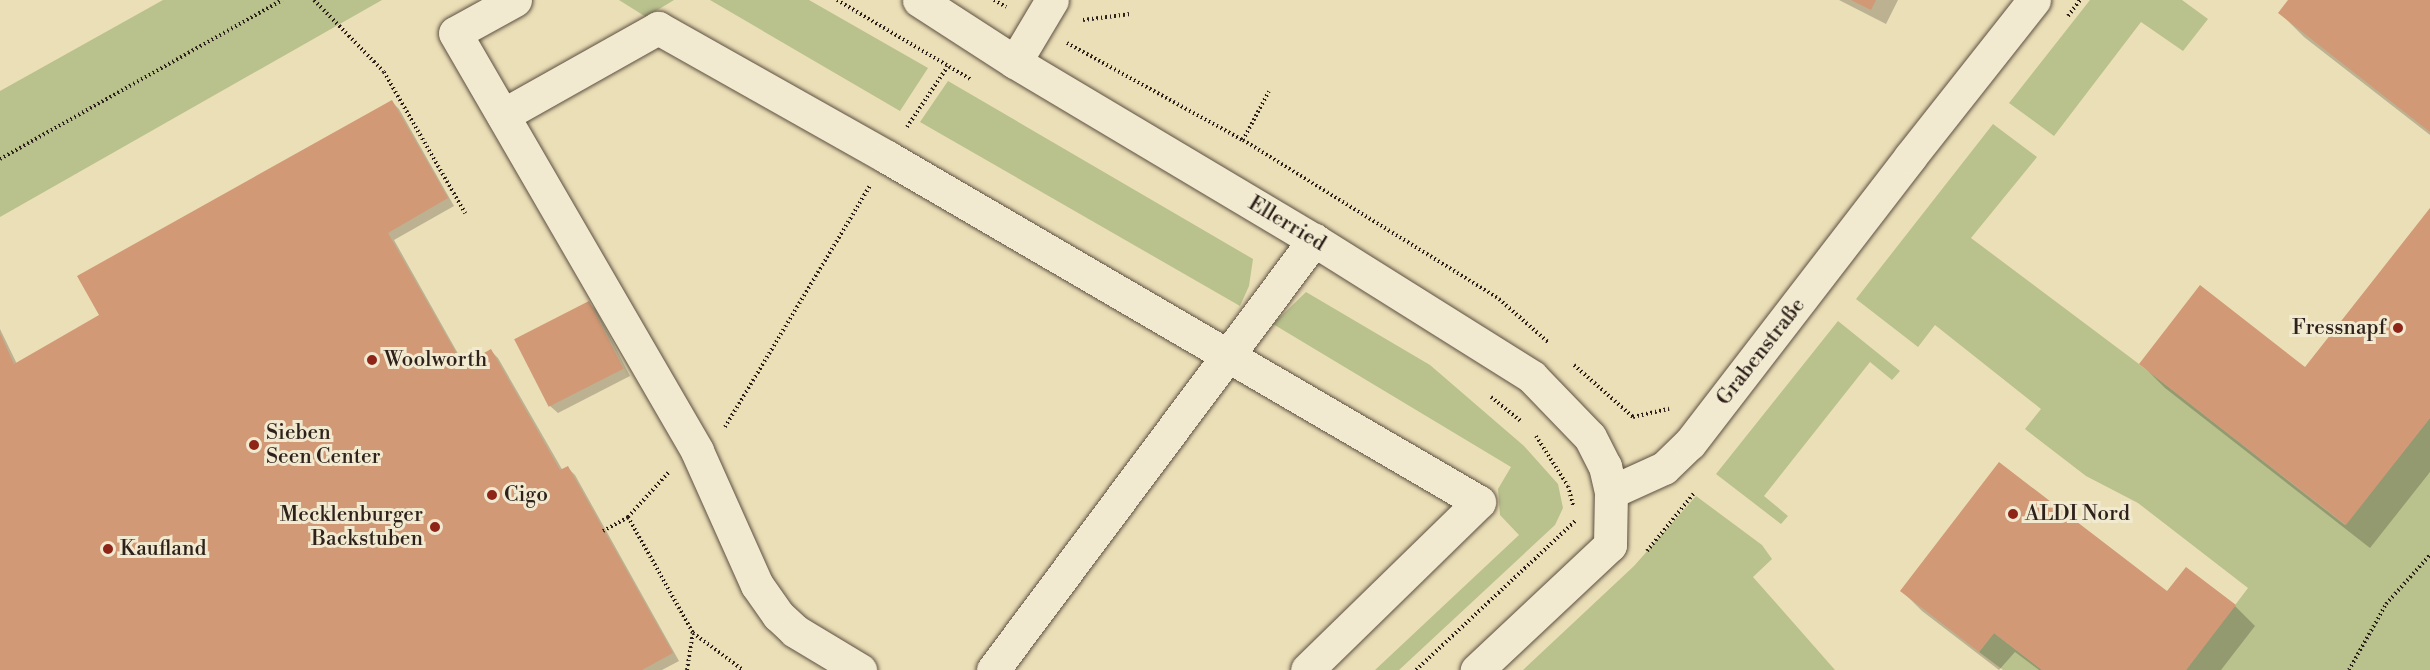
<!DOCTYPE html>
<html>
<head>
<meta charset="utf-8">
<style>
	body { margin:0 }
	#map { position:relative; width:2430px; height:670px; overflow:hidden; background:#ebdfb7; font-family:"Libre Bodoni",serif }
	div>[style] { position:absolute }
	.green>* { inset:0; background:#b9c18d }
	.shadow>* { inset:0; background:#0003 }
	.building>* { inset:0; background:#d19975; transform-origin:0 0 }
	.path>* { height:4px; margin-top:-2px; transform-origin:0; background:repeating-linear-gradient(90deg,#2e211b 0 1.5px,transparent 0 4.5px) }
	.roads { filter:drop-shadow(0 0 2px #5d5042) drop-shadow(0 0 2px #5d5042) }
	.minor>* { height:33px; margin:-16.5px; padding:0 16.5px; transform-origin:16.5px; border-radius:16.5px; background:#f2ead0 }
	.dots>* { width:16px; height:16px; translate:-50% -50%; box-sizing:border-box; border:3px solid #f2ead0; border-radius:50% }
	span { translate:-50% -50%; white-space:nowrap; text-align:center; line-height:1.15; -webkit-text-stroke:6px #f2ead0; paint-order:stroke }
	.street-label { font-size:21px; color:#2e211b }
	.poi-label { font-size:21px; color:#2e211b }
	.right { translate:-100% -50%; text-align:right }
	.left { translate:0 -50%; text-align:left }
</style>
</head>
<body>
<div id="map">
	<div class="green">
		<div style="clip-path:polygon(163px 0,382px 0,0 217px,0 91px)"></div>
		<div style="clip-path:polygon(619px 0,674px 0,646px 17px)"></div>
		<div style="clip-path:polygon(710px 0,809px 0,928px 68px,900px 111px)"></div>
		<div style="clip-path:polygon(2090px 0,2182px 0,2208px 19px,2183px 51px,2141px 22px,2054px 136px,2009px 103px)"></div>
		<div style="clip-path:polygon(948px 81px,1253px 259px,1249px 286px,1240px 306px,920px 122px)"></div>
		<div style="clip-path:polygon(1993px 124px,2037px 157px,1971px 238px,2139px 364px,2345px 525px,2430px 418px,2430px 670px,2186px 670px,2248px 588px,2138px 503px,2086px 476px,2025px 429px,2041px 409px,1935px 325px,1918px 347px,1856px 299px)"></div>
		<div style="clip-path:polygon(1306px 292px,1430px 365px,1524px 446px,1558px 484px,1563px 508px,1555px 525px,1399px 670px,1375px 670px,1519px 535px,1500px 515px,1498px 489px,1511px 467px,1273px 324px)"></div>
		<div style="clip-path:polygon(1838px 321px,1900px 371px,1892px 380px,1870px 362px,1764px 496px,1788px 516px,1781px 524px,1716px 474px)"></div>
		<div style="clip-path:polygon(1696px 496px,1762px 545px,1772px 559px,1753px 577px,1835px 670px,1523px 670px,1634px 566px)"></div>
		<div style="clip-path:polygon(1994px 633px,2042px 670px,2003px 670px,1979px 652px)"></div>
	</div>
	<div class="shadow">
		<div style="clip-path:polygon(1839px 0,1898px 0,1886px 24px)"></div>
		<div style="clip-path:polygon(2290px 0,2430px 0,2430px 135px,2304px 37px,2280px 13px)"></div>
		<div style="clip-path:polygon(392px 102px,399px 109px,454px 206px,394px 240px,465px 366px,491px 351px,498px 358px,563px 471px,568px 468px,575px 475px,679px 661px,662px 670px,0 670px,0 329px,17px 364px,101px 316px)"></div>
		<div style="clip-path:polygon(2430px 210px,2430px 472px,2370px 548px,2165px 388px,2141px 364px,2305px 369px)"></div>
		<div style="clip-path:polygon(589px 303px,596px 310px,630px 376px,558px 413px,550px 406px)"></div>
		<div style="clip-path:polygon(1902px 591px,2235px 606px,2255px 626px,2221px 670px,2039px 670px,2015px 652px,1999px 670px,1922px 611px)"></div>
	</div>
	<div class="building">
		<div style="clip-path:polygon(1851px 0,1876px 0,1871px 10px)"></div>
		<div style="clip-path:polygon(2288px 0,2430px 0,2430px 132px,2278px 13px)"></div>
		<div style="clip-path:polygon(392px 100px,448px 198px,388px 233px,463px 365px,491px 349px,560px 470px,568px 466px,673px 653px,642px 670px,0 670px,0 333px,14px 364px,99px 315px,77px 276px)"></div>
		<div style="clip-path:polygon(2430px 208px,2430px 418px,2346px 525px,2139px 364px,2200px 285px,2305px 367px)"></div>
		<div style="left:589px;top:301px;width:76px;height:84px;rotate:63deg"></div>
		<div style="clip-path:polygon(1999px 462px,2167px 591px,2186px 567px,2236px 605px,2186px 670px,2042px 670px,1994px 633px,1979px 652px,1900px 591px)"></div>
	</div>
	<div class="path">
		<div style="left:314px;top:0;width:100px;rotate:45.8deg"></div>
		<div style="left:384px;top:72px;width:163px;rotate:60.1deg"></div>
		<div style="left:837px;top:0;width:155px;rotate:30.7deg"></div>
		<div style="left:994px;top:0;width:14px;rotate:30deg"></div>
		<div style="left:2068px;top:16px;width:20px;rotate:-53deg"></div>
		<div style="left:1083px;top:20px;width:48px;rotate:-7.1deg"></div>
		<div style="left:1067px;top:43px;width:201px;rotate:28.9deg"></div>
		<div style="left:1243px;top:140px;width:301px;rotate:31.8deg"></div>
		<div style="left:1499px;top:299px;width:67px;rotate:41.3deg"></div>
		<div style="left:907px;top:127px;width:73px;rotate:-56.1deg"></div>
		<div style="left:1243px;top:140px;width:55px;rotate:-62deg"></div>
		<div style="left:0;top:159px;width:324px;rotate:-29.4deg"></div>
		<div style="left:1574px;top:365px;width:79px;rotate:41.4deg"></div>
		<div style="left:1633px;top:417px;width:37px;rotate:-13deg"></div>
		<div style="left:1491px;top:397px;width:40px;rotate:39deg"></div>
		<div style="left:725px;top:427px;width:281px;rotate:-59deg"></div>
		<div style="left:1536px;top:436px;width:59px;rotate:57.4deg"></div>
		<div style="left:1568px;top:486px;width:20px;rotate:75deg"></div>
		<div style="left:628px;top:517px;width:61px;rotate:-47.7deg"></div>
		<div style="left:603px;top:531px;width:29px;rotate:-29deg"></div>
		<div style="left:628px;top:517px;width:133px;rotate:60.7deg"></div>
		<div style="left:693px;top:633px;width:62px;rotate:36.5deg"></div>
		<div style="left:1647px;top:551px;width:76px;rotate:-50.9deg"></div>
		<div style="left:687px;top:670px;width:37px;rotate:-81deg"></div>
		<div style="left:1416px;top:670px;width:218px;rotate:-43.1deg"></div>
		<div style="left:2349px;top:670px;width:76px;rotate:-60.7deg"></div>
		<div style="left:2386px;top:604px;width:66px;rotate:-48.1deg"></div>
	</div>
	<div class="roads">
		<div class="minor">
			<div style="left:515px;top:0;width:68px;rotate:151.2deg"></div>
			<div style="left:455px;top:33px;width:483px;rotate:59.9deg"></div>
			<div style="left:697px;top:451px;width:147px;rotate:65.9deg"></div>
			<div style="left:757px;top:585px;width:37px;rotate:55deg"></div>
			<div style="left:778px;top:615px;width:23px;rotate:43deg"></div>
			<div style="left:795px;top:631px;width:76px;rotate:31deg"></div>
			<div style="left:919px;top:0;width:114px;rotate:32.9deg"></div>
			<div style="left:1015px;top:62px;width:348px;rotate:30.8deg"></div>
			<div style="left:1314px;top:240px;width:257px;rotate:32.1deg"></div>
			<div style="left:1532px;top:377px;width:83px;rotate:46deg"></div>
			<div style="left:1590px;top:437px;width:33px;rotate:63deg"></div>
			<div style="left:1605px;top:466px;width:27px;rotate:77deg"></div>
			<div style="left:1611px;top:492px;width:53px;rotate:91.1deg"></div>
			<div style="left:1610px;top:545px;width:183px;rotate:136.8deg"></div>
			<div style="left:1015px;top:62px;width:72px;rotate:-59.2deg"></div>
			<div style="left:503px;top:115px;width:178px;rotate:-29.3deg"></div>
			<div style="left:658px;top:28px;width:263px;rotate:29.4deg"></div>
			<div style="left:887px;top:157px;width:685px;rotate:30.23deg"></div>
			<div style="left:1479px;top:502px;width:240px;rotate:135.7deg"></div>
			<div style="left:1611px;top:492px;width:58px;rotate:-24.4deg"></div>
			<div style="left:1664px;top:468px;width:36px;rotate:-44deg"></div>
			<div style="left:1690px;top:443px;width:361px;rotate:-52.4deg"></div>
			<div style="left:1910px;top:157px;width:200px;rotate:-51.7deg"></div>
			<div style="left:993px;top:670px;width:537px;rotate:-53.26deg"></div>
		</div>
	</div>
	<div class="dots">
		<div style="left:2398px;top:328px;background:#8f2418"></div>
		<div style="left:372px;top:360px;background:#8f2418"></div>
		<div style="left:254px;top:445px;background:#8f2418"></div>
		<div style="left:492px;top:495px;background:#8f2418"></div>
		<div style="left:2013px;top:514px;background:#8f2418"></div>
		<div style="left:435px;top:527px;background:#8f2418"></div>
		<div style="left:108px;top:549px;background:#8f2418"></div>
	</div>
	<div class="street-label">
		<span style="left:1287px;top:224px;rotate:31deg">Ellerried</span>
		<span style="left:1761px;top:352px;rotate:-52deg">Grabenstraße</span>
	</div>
	<div class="poi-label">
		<span class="right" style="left:2386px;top:328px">Fressnapf</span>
		<span class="left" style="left:384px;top:360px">Woolworth</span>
		<span class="left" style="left:266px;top:445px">Sieben<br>Seen Center</span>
		<span class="left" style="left:504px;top:495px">Cigo</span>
		<span class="left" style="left:2025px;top:514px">ALDI Nord</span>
		<span class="right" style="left:423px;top:527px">Mecklenburger<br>Backstuben</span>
		<span class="left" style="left:120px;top:549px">Kaufland</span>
	</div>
</div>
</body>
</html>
